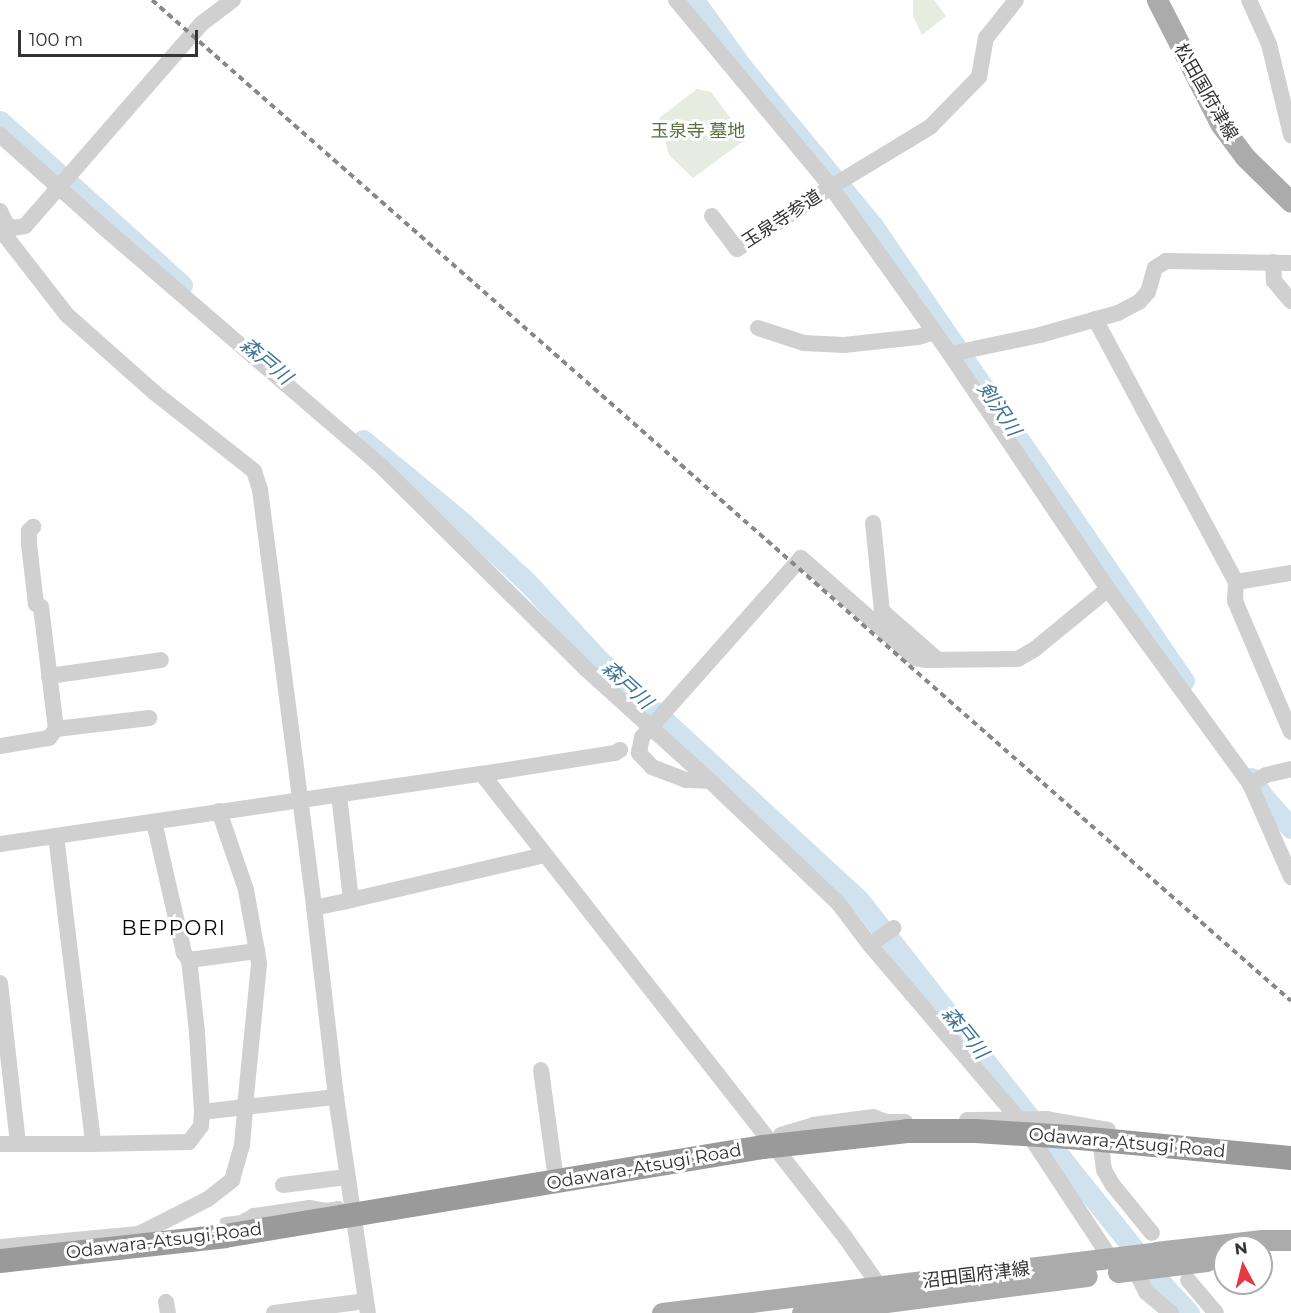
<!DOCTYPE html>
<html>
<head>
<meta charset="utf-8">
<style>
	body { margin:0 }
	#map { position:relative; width:1291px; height:1313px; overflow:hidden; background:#fff; font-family:Montserrat,"Noto Sans JP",sans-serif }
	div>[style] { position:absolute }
	.green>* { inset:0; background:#e6ecdf }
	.river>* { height:21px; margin:-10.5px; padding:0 10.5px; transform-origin:10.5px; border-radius:10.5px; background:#cfe2ee }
	.minor>* { height:16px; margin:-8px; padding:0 8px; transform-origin:8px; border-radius:8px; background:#d0d0d0 }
	.major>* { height:21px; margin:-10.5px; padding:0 10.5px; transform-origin:10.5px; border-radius:10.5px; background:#ababab }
	.highway>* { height:24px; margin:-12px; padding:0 12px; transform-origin:12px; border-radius:12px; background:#9a9a9a }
	.rail>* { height:4px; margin-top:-2px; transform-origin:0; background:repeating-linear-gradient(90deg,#888 0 6px,transparent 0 10.5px) }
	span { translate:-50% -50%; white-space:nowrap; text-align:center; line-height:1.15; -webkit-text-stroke:6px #fff; paint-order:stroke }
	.street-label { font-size:18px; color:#333 }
	.park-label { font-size:18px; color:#56703f }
	.water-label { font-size:20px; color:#3f7597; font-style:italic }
	.neighbourhood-label { font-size:20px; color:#000; letter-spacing:1.5px }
	.north { position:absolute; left:1213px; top:1235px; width:60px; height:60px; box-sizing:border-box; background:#fff; border:2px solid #adadad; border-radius:50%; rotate:353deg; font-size:16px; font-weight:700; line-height:24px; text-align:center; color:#333 }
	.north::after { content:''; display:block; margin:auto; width:21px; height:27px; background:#e63946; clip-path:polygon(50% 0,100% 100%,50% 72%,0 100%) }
	.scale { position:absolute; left:18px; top:30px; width:180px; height:27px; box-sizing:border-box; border:3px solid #333; border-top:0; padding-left:8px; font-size:18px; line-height:21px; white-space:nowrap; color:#333; -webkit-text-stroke:4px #fff; paint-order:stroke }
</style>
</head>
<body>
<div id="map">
	<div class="green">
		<div style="clip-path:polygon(913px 0,934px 0,946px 16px,922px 35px,913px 16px)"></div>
		<div style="clip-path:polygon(697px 89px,711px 92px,746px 139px,693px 178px,669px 155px,659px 118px)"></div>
	</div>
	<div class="river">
		<div style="left:694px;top:0;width:82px;rotate:54.4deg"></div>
		<div style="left:742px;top:67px;width:206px;rotate:50.5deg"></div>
		<div style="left:873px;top:226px;width:551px;rotate:55.65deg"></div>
		<div style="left:0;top:121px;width:245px;rotate:42deg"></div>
		<div style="left:363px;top:440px;width:129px;rotate:39.6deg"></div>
		<div style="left:462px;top:522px;width:88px;rotate:42.7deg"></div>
		<div style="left:527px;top:582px;width:108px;rotate:47.3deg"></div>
		<div style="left:600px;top:661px;width:352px;rotate:42.7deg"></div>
		<div style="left:859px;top:900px;width:348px;rotate:51.9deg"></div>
		<div style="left:1074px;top:1174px;width:141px;rotate:51.3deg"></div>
		<div style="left:1162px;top:1284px;width:40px;rotate:47deg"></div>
		<div style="left:1251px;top:778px;width:20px;rotate:57deg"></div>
		<div style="left:1262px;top:795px;width:44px;rotate:48.7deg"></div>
	</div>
	<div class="minor">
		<div style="left:676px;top:0;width:243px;rotate:50.3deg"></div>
		<div style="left:831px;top:187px;width:205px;rotate:54.5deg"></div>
		<div style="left:950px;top:354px;width:283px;rotate:56.1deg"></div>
		<div style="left:1108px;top:589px;width:241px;rotate:53.9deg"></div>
		<div style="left:1250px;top:784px;width:102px;rotate:66.2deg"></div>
		<div style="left:1249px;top:0;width:48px;rotate:65.6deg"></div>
		<div style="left:1269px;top:44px;width:94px;rotate:76.4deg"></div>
		<div style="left:0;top:135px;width:137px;rotate:41.7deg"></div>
		<div style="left:102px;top:226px;width:365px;rotate:40.7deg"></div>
		<div style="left:379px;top:464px;width:290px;rotate:44.7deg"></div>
		<div style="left:585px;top:668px;width:169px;rotate:42.1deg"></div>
		<div style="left:0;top:211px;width:14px;rotate:65deg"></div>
		<div style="left:6px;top:224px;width:8px;rotate:30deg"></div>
		<div style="left:13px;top:228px;width:12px;rotate:-9deg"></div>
		<div style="left:25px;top:226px;width:268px;rotate:-48.9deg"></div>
		<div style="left:201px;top:24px;width:40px;rotate:-37deg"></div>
		<div style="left:712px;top:216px;width:41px;rotate:52.9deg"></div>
		<div style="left:737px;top:249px;width:113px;rotate:-33.4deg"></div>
		<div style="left:831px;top:187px;width:116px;rotate:-31.2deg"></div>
		<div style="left:930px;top:127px;width:70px;rotate:-45.6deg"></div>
		<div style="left:979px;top:77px;width:40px;rotate:-80deg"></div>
		<div style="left:986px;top:38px;width:48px;rotate:-51.7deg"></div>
		<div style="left:0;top:229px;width:109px;rotate:52.1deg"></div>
		<div style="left:67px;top:315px;width:118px;rotate:41.6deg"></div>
		<div style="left:155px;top:393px;width:126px;rotate:38.2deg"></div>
		<div style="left:254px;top:471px;width:20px;rotate:72deg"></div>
		<div style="left:260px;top:490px;width:421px;rotate:82.6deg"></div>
		<div style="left:1273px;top:262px;width:19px;rotate:87deg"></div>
		<div style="left:1274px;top:281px;width:26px;rotate:50deg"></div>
		<div style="left:1095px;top:319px;width:298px;rotate:61.8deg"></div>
		<div style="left:1236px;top:582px;width:19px;rotate:93deg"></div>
		<div style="left:1235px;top:601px;width:142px;rotate:66.9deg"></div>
		<div style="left:758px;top:328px;width:48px;rotate:18.1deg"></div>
		<div style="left:804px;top:343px;width:40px;rotate:2.9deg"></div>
		<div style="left:844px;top:345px;width:74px;rotate:-6.2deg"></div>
		<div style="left:918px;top:337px;width:17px;rotate:-17deg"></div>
		<div style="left:950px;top:354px;width:92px;rotate:-11.9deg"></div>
		<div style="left:1040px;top:335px;width:81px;rotate:-15.8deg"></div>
		<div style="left:1118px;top:313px;width:24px;rotate:-28deg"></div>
		<div style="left:1139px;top:302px;width:13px;rotate:-48deg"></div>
		<div style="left:1148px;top:292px;width:25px;rotate:-74deg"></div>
		<div style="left:1155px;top:268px;width:13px;rotate:-32deg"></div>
		<div style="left:1166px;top:261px;width:125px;rotate:0.9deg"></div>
		<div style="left:873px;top:523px;width:88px;rotate:84.2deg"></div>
		<div style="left:882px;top:611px;width:74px;rotate:41.2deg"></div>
		<div style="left:1236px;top:582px;width:56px;rotate:-9.3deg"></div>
		<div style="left:1108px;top:589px;width:94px;rotate:140.6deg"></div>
		<div style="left:1035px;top:649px;width:20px;rotate:150deg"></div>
		<div style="left:1018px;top:659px;width:93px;rotate:179.4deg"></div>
		<div style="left:925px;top:660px;width:10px;rotate:-169deg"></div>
		<div style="left:915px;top:658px;width:152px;rotate:-138.7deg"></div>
		<div style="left:801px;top:558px;width:239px;rotate:131.6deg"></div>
		<div style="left:642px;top:737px;width:16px;rotate:101deg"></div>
		<div style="left:639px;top:753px;width:19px;rotate:47deg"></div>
		<div style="left:652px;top:767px;width:36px;rotate:21deg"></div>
		<div style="left:686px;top:780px;width:24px;rotate:2deg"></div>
		<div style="left:710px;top:781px;width:178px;rotate:43.6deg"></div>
		<div style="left:839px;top:904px;width:51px;rotate:52.9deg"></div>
		<div style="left:870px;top:945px;width:228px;rotate:49.5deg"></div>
		<div style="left:1018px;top:1118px;width:169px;rotate:56.6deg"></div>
		<div style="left:49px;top:676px;width:113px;rotate:-8.1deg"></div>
		<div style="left:56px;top:729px;width:94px;rotate:-6.7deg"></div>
		<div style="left:0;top:746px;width:50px;rotate:-9.3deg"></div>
		<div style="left:49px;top:738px;width:11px;rotate:-52deg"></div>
		<div style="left:56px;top:729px;width:123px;rotate:-97deg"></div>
		<div style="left:41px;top:607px;width:6px;rotate:-149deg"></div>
		<div style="left:36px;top:604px;width:60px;rotate:-96.7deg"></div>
		<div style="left:29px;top:544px;width:13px;rotate:-90deg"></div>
		<div style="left:29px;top:531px;width:6px;rotate:-45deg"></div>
		<div style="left:482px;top:774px;width:588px;rotate:51.9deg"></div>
		<div style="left:845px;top:1237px;width:61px;rotate:55deg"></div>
		<div style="left:1250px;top:784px;width:18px;rotate:-29deg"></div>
		<div style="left:1266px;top:775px;width:26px;rotate:-13deg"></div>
		<div style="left:219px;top:811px;width:83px;rotate:71.1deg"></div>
		<div style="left:246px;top:890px;width:62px;rotate:79.8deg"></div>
		<div style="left:56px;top:836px;width:310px;rotate:83.1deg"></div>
		<div style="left:93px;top:1144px;width:96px;rotate:-1.2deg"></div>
		<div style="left:189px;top:1142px;width:20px;rotate:-53deg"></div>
		<div style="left:201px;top:1126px;width:14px;rotate:-86deg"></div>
		<div style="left:202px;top:1112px;width:80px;rotate:-93.6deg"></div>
		<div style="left:197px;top:1032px;width:72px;rotate:-96.3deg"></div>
		<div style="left:189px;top:960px;width:9px;rotate:-126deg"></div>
		<div style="left:184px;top:953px;width:134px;rotate:-102.9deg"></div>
		<div style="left:0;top:844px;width:487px;rotate:-8.3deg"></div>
		<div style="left:482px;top:774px;width:135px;rotate:-9deg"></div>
		<div style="left:615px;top:753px;width:6px;rotate:-31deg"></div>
		<div style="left:351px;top:900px;width:199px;rotate:-13.1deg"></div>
		<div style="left:870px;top:945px;width:29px;rotate:-36deg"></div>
		<div style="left:189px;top:960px;width:69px;rotate:-7.5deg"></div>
		<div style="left:257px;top:951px;width:13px;rotate:81deg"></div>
		<div style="left:259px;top:964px;width:144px;rotate:95.6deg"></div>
		<div style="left:245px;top:1107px;width:92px;rotate:-6.3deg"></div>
		<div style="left:336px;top:1097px;width:190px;rotate:-96.6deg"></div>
		<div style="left:314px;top:908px;width:38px;rotate:-12deg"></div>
		<div style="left:351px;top:900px;width:106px;rotate:-96.5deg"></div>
		<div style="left:0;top:983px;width:161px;rotate:83.6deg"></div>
		<div style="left:541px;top:1070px;width:103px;rotate:82.2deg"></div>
		<div style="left:336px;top:1097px;width:218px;rotate:81.6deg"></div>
		<div style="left:967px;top:1120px;width:80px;rotate:-0.7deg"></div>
		<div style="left:1047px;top:1119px;width:62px;rotate:10.2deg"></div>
		<div style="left:1099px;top:1130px;width:40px;rotate:82.9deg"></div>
		<div style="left:1104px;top:1170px;width:16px;rotate:60deg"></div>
		<div style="left:1112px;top:1184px;width:63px;rotate:50.8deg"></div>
		<div style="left:781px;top:1135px;width:34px;rotate:-17deg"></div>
		<div style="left:813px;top:1125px;width:61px;rotate:-7.6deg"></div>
		<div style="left:873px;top:1117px;width:14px;rotate:21deg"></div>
		<div style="left:886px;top:1122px;width:19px"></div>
		<div style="left:0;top:1144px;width:93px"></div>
		<div style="left:283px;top:1185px;width:64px;rotate:-7.2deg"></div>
		<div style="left:226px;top:1225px;width:16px;rotate:-7deg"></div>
		<div style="left:242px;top:1223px;width:14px;rotate:-30deg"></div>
		<div style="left:254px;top:1216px;width:56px;rotate:-8.3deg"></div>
		<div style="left:309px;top:1208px;width:18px;rotate:9deg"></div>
		<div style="left:327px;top:1211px;width:11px;rotate:-10deg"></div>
		<div style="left:139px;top:1234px;width:77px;rotate:-26.9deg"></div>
		<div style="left:208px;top:1199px;width:31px;rotate:-38deg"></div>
		<div style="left:232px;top:1180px;width:36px;rotate:-74deg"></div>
		<div style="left:242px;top:1145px;width:38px;rotate:-85deg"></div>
		<div style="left:245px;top:1107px;width:43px;rotate:173.4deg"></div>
		<div style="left:0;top:1247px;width:150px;rotate:-5.4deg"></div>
		<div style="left:1135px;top:1270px;width:25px;rotate:63deg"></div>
		<div style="left:1146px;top:1292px;width:33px;rotate:40deg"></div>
		<div style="left:1188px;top:1280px;width:43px;rotate:49.7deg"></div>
		<div style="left:166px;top:1302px;width:11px;rotate:80deg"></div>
		<div style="left:274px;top:1313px;width:93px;rotate:-7.4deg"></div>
	</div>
	<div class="major">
		<div style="left:1157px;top:0;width:140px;rotate:62.9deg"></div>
		<div style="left:1221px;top:125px;width:40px;rotate:53deg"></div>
		<div style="left:1245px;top:157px;width:64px;rotate:44.4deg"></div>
		<div style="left:1118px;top:1272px;width:89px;rotate:-7.1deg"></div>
		<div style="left:662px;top:1313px;width:498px;rotate:-7deg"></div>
		<div style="left:1156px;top:1252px;width:107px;rotate:-6.5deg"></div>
		<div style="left:1262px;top:1240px;width:29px"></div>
		<div style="left:802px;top:1313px;width:287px;rotate:-7.4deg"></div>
	</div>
	<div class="highway">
		<div style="left:0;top:1261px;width:226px;rotate:-6.3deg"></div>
		<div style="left:225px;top:1236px;width:545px;rotate:-9.39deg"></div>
		<div style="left:763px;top:1147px;width:145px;rotate:-6.3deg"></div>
		<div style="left:907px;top:1131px;width:69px"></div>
		<div style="left:976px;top:1131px;width:93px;rotate:3.7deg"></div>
		<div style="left:1069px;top:1137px;width:223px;rotate:5.4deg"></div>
	</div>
	<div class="rail">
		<div style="left:152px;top:0;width:1516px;rotate:41.31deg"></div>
	</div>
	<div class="street-label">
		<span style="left:1206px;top:92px;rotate:60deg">松田国府津線</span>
		<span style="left:782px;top:219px;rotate:-33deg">玉泉寺参道</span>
		<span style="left:1127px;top:1143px;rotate:5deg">Odawara-Atsugi Road</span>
		<span style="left:644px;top:1167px;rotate:-10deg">Odawara-Atsugi Road</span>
		<span style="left:164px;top:1241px;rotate:-7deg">Odawara-Atsugi Road</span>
		<span style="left:976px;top:1275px;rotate:-7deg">沼田国府津線</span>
	</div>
	<div class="park-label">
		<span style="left:698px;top:131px">玉泉寺 墓地</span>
	</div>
	<div class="water-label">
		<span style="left:266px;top:361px;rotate:40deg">森戸川</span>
		<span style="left:999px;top:409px;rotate:56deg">剣沢川</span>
		<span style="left:627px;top:685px;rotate:43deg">森戸川</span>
		<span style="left:965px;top:1033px;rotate:51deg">森戸川</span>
	</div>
	<div class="neighbourhood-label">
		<span style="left:174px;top:928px">BEPPORI</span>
	</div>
	<div class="north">N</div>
	<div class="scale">100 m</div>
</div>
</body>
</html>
